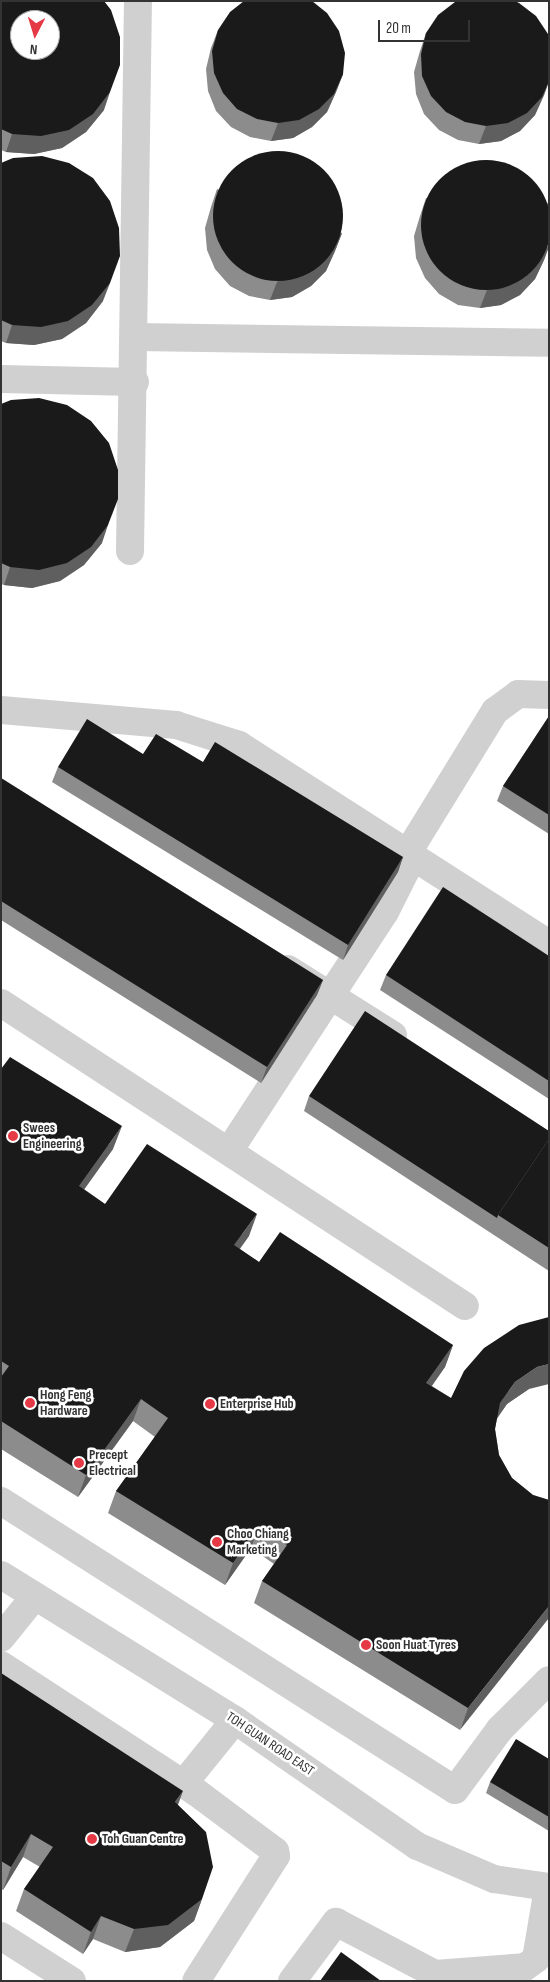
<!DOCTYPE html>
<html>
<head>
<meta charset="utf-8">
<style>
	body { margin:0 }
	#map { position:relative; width:550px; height:1982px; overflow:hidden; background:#fff; font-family:"Sofia Sans Condensed",sans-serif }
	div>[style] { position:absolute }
	.minor>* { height:28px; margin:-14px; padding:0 14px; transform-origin:14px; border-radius:14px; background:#d0d0d0 }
	.wall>* { inset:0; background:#8c8c8c }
	.shaded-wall>* { inset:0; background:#5f5f5f }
	.building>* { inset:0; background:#1a1a1a }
	.round { border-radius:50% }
	.dots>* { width:14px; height:14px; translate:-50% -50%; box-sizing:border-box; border:2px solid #fff; border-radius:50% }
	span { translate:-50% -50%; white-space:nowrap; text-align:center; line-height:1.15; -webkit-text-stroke:5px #fff; paint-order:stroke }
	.poi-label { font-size:14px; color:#333; font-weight:700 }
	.left { translate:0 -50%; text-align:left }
	.street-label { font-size:14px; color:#333 }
	.frame { position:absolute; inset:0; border:2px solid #333; pointer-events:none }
	.north { position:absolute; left:10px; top:10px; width:50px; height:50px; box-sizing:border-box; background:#fff; border:1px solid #adadad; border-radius:50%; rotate:185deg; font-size:14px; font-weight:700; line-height:20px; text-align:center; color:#333 }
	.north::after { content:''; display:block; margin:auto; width:18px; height:22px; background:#e63946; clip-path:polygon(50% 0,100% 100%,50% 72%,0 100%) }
	.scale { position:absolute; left:378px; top:20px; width:92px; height:22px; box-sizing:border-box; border:2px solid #333; border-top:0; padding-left:6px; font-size:15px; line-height:18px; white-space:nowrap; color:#333; -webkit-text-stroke:4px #fff; paint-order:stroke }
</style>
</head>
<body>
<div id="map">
	<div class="minor">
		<div style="left:135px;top:337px;width:414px;rotate:0.8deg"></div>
		<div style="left:1px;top:379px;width:134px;rotate:1.3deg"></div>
		<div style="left:130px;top:551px;width:550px;rotate:-89.17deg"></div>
		<div style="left:1px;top:710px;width:176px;rotate:4.9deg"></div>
		<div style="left:176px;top:725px;width:66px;rotate:17.6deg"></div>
		<div style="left:239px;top:745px;width:368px;rotate:32.7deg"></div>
		<div style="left:288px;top:969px;width:124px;rotate:32.2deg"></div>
		<div style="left:1px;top:1003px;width:554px;rotate:33.15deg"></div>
		<div style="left:229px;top:1151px;width:285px;rotate:-56.9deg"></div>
		<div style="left:385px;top:912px;width:47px;rotate:-63.4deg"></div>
		<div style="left:406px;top:870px;width:16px;rotate:-86deg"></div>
		<div style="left:407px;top:854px;width:168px;rotate:-58.4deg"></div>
		<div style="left:495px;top:711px;width:29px;rotate:-36deg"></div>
		<div style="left:518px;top:694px;width:31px;rotate:2deg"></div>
		<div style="left:1px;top:1501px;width:538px;rotate:32.48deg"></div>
		<div style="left:455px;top:1790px;width:76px;rotate:-53.6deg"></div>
		<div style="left:500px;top:1729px;width:69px;rotate:-45deg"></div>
		<div style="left:1px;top:1575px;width:275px;rotate:31.8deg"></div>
		<div style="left:235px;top:1720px;width:221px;rotate:34.7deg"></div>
		<div style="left:417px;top:1846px;width:84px;rotate:23.2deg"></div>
		<div style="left:494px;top:1879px;width:56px;rotate:8.3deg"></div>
		<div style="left:1px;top:1638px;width:54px;rotate:-51deg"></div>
		<div style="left:1px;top:1665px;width:233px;rotate:33.1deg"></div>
		<div style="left:196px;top:1792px;width:99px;rotate:36.8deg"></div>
		<div style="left:275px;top:1851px;width:5px;rotate:79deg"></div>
		<div style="left:276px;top:1856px;width:148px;rotate:122.6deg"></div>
		<div style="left:184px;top:1783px;width:81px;rotate:-51deg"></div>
		<div style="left:1px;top:1936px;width:84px;rotate:32.4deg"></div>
		<div style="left:292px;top:1981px;width:74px;rotate:-53.3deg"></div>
		<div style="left:336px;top:1922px;width:112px;rotate:27.7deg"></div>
		<div style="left:435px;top:1974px;width:90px;rotate:-4.4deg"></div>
		<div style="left:525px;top:1967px;width:14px;rotate:-36deg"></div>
		<div style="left:536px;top:1959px;width:72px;rotate:-80.4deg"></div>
	</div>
	<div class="wall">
		<div style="clip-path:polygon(1px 1px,104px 110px,86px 132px,62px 148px,34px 154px,6px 152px,1px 150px)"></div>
		<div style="clip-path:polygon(218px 30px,343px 74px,336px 92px,327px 112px,312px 127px,293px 138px,271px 141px,250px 137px,231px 127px,216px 111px,208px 91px,206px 69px,211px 48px)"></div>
		<div style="clip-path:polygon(426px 33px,549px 39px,549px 82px,544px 95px,535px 115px,520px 131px,501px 141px,479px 144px,458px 140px,439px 130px,424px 114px,416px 94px,414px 72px,420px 51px)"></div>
		<div style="clip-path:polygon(1px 163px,103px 301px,86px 323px,62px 339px,34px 345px,6px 343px,1px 341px)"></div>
		<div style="clip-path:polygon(217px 189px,342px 233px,335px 251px,326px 271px,311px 286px,292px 297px,270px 300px,249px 296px,230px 286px,215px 269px,207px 250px,205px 228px,211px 207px)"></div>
		<div style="clip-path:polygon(426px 198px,549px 203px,549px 247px,544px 260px,535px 279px,520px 295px,501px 305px,480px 308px,458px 305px,439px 294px,425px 278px,416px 258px,414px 236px,420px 216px)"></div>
		<div style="clip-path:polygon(1px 404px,102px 543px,84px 565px,60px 581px,32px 588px,4px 585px,1px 584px)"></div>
		<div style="clip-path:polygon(549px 716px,549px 834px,497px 801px,503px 786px)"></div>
		<div style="clip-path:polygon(143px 754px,203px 762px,403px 857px,398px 872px,343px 960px,52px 782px,58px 767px)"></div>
		<div style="clip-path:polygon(1px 778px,323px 980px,317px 995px,261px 1083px,1px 920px)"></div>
		<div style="clip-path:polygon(549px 956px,549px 1099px,380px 990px,386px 975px)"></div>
		<div style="clip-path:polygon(1px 1069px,113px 1149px,84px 1189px,105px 1204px,249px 1236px,240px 1249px,259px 1262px,453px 1345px,445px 1367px,432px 1386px,451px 1398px,529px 1389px,507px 1404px,497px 1418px,495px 1429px,499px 1455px,512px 1478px,533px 1495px,549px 1500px,460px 1730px,254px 1603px,262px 1581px,274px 1564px,251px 1548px,225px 1585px,108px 1513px,116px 1491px,155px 1437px,133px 1421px,78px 1497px,1px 1449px)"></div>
		<div style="clip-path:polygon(309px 1096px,549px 1131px,549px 1271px,304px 1111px)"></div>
		<div style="clip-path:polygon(1px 1673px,178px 1805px,202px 1899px,194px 1921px,160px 1947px,125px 1952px,93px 1939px,83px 1954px,16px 1911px,24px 1889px,40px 1867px,23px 1857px,3px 1890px,1px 1889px)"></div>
		<div style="clip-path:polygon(549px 1759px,549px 1831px,486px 1793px,490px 1782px)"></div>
	</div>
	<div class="shaded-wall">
		<div style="clip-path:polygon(343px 74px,336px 92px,327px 112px,312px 127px,293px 138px,271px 141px,278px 123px)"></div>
		<div style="clip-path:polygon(549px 81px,544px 95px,535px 115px,520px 131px,501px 141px,479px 144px,486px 126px)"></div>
		<div style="clip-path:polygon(110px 92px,104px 110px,86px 132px,62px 148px,34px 154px,6px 152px,12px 134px)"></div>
		<div style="clip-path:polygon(342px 233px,335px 251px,326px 271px,311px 286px,292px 297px,270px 300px,277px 282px)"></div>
		<div style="clip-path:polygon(549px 246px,544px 260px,535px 279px,520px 295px,501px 305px,480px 308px,487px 290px)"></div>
		<div style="clip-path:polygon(110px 283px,103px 301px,86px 323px,62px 339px,34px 345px,6px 343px,12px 325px)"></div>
		<div style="clip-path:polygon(108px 525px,102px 543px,84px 565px,60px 581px,32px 588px,4px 585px,10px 567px)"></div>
		<div style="clip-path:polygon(403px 857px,398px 872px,343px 960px,348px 945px)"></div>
		<div style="clip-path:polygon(323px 980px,317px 995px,261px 1083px,267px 1067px)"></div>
		<div style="clip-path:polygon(122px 1126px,113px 1149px,71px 1208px,79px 1186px)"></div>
		<div style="clip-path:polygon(257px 1214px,249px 1236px,226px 1267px,234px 1245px)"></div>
		<div style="clip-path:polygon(453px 1345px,445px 1367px,418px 1405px,426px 1383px)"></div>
		<div style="clip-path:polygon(549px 1364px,549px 1384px,529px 1389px,507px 1404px,492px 1426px,500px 1403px,515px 1382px,537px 1367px)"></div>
		<div style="clip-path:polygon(141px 1399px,133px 1421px,78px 1497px,86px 1475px)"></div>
		<div style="clip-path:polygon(259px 1526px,251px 1548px,225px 1585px,233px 1563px)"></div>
		<div style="clip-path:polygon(549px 1606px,549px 1618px,460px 1730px,468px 1708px)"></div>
		<div style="clip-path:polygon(183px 1791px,175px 1813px,175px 1802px)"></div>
		<div style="clip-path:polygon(31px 1834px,23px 1857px,3px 1890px,11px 1867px)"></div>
		<div style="clip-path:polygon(202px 1899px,194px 1921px,160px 1947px,125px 1952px,134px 1929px)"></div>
		<div style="clip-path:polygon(101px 1916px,93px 1939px,83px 1954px,91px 1932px)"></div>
	</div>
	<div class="building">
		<div style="clip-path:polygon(evenodd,1px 1px,104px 1px,111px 10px,120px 37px,120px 65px,110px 92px,93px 114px,69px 130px,41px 136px,12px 134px,1px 129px,1px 1px,20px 20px,50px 20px,50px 50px,20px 50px,20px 20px)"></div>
		<div style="clip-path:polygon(244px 1px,312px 1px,327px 13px,339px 31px,345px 53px,343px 74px,334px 94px,319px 109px,299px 120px,278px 123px,257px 119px,237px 109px,223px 93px,214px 73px,212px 51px,218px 30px,230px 12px)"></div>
		<div style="clip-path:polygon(458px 1px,515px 1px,519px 3px,536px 16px,548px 34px,549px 39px,549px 81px,542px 97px,527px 113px,508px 123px,486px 126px,465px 122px,446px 112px,431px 96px,422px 76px,421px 54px,426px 33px,438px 15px,455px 2px)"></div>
		<div class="round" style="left:213px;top:151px;width:130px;height:130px"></div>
		<div style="clip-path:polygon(42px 156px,69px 163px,93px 178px,110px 201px,119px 228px,120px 256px,110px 283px,92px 305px,68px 321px,41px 327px,12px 325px,1px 320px,1px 163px,13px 158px)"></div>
		<div class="round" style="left:421px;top:160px;width:130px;height:130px"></div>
		<div style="clip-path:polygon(39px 398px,67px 405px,91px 421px,109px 443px,118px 470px,118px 499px,108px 525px,91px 547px,67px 563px,39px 570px,10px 567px,1px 563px,1px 404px,11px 400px)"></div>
		<div style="clip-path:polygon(549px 716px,549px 815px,503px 786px)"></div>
		<div style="clip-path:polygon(87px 719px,143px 754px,156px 734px,203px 762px,215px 742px,403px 857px,348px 945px,58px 767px)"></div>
		<div style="clip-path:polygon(1px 778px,323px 980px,267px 1067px,1px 901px)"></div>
		<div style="clip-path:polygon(443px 887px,549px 956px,549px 1081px,386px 975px)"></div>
		<div style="clip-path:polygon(365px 1011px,549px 1131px,549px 1139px,498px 1215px,497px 1218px,309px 1096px)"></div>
		<div style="clip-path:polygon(10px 1057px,122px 1126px,79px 1186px,105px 1204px,147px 1144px,257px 1214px,234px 1245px,259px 1262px,280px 1232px,453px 1345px,426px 1383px,451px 1398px,464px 1371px,484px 1348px,519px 1325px,549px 1317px,549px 1364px,537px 1367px,515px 1382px,500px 1403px,495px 1429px,499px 1455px,512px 1478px,533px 1495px,549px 1500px,549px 1606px,468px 1708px,262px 1581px,287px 1545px,259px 1526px,233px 1563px,116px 1491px,168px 1418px,141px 1399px,86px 1475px,1px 1421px,1px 1377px,9px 1366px,1px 1361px,1px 1069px)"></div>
		<div style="clip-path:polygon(549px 1139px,549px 1248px,498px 1215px)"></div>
		<div style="clip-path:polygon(1px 1673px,183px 1791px,175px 1802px,206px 1832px,213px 1867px,202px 1899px,168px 1925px,134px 1929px,101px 1916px,91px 1932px,24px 1889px,53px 1847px,31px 1834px,11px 1867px,1px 1861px)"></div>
		<div style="clip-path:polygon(516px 1739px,549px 1759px,549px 1817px,490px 1782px)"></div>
		<div style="clip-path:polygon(341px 1952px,381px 1981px,320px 1981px)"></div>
	</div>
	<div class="dots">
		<div style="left:13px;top:1136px;background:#e63946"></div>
		<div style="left:30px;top:1403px;background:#e63946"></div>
		<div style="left:210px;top:1404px;background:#e63946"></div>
		<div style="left:79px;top:1463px;background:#e63946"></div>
		<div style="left:217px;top:1542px;background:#e63946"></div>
		<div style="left:366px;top:1645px;background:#e63946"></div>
		<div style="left:92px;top:1839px;background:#e63946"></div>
	</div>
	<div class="poi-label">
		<span class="left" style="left:23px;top:1136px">Swees<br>Engineering</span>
		<span class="left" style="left:40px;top:1403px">Hong Feng<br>Hardware</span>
		<span class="left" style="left:220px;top:1404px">Enterprise Hub</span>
		<span class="left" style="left:89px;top:1463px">Precept<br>Electrical</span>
		<span class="left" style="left:227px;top:1542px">Choo Chiang<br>Marketing</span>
		<span class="left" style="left:376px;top:1645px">Soon Huat Tyres</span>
		<span class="left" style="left:102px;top:1839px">Toh Guan Centre</span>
	</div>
	<div class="street-label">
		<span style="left:270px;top:1744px;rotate:34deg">TOH GUAN ROAD EAST</span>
	</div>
	<div class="frame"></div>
	<div class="north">N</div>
	<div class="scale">20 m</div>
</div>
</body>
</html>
